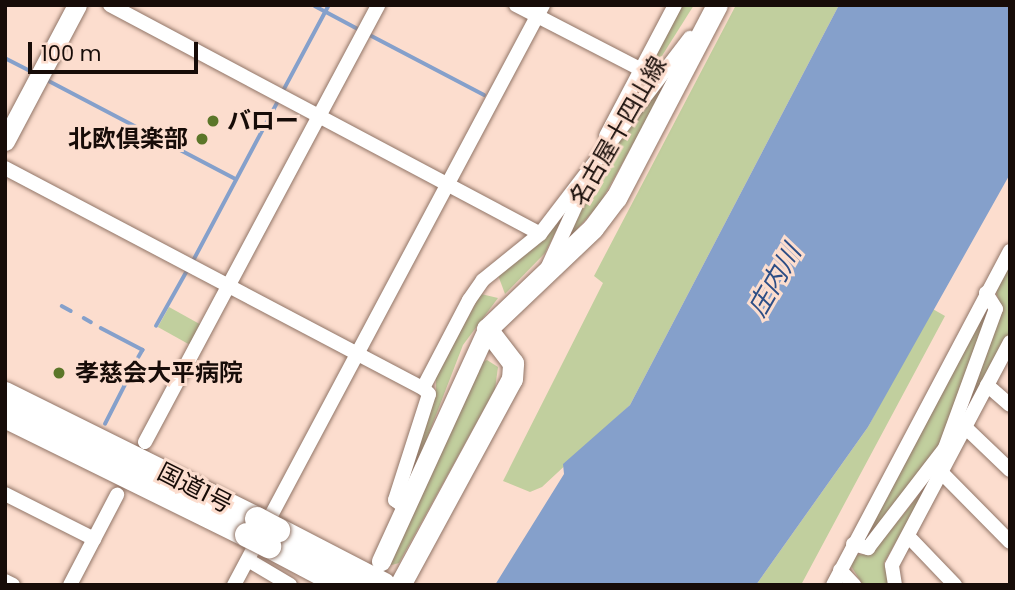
<!DOCTYPE html>
<html>
<head>
<meta charset="utf-8">
<style>
	body { margin:0 }
	#map { position:relative; width:1015px; height:590px; overflow:hidden; background:#fcddce; font-family:Poppins,"Noto Sans JP",sans-serif }
	div>[style] { position:absolute }
	.green>* { inset:0; background:#c1cf9e; transform-origin:0 0 }
	.water>* { inset:0; background:#85a0cb }
	.stream>* { height:3.5px; margin:-1.75px; padding:0 1.75px; transform-origin:1.75px; border-radius:1.75px; background:#85a0cb }
	.roads { filter:drop-shadow(0 0 2px #917567) drop-shadow(0 0 2px #917567) }
	.street>* { height:14px; margin:-7px; padding:0 7px; transform-origin:7px; border-radius:7px; background:#fff }
	.secondary>* { height:19px; margin:-9.5px; padding:0 9.5px; transform-origin:9.5px; border-radius:9.5px; background:#fff }
	.primary>* { height:21px; margin:-10.5px; padding:0 10.5px; transform-origin:10.5px; border-radius:10.5px; background:#fff }
	.highway>* { height:24px; margin:-12px; padding:0 12px; transform-origin:12px; border-radius:12px; background:#fff }
	.bridges { filter:drop-shadow(0 0 2px #917567) drop-shadow(0 0 2px #917567) }
	.highway-bridge>* { height:24px; margin:-12px; padding:0 12px; transform-origin:12px; border-radius:12px; background:#fff }
	.dots>* { width:19px; height:19px; translate:-50% -50%; box-sizing:border-box; border:4px solid #fcddce; border-radius:50% }
	span { translate:-50% -50%; white-space:nowrap; text-align:center; line-height:1.15; -webkit-text-stroke:6px #fcddce; paint-order:stroke }
	.poi-label { font-size:24px; color:#170c08; font-weight:700 }
	.left { translate:0 -50%; text-align:left }
	.right { translate:-100% -50%; text-align:right }
	.street-label { font-size:24px; color:#170c08 }
	.water-label { font-size:26px; color:#2c4d85; font-style:italic }
	.frame { position:absolute; inset:0; border:7px solid #170c08; pointer-events:none }
	.scale { position:absolute; left:28px; top:42px; width:170px; height:32px; box-sizing:border-box; border:4px solid #170c08; border-top:0; padding-left:9px; font-size:21px; line-height:24px; white-space:nowrap; color:#170c08; -webkit-text-stroke:5px #fcddce; paint-order:stroke }
</style>
</head>
<body>
<div id="map">
	<div class="green">
		<div style="clip-path:polygon(677px 5px,694px 5px,626px 113px)"></div>
		<div style="clip-path:polygon(736px 5px,839px 5px,630px 405px,542px 487px,530px 492px,503px 481px,603px 283px,594px 276px)"></div>
		<div style="clip-path:polygon(682px 57px,599px 205px,552px 256px,592px 172px)"></div>
		<div style="clip-path:polygon(563px 217px,545px 253px,505px 294px,498px 275px)"></div>
		<div style="clip-path:polygon(1010px 260px,1010px 331px,955px 433px,1001px 310px,995px 287px)"></div>
		<div style="clip-path:polygon(481px 294px,498px 298px,463px 345px,407px 490px,412px 457px,436px 394px,436px 374px)"></div>
		<div style="left:169px;top:307px;width:39px;height:23px;rotate:29deg"></div>
		<div style="clip-path:polygon(931px 308px,945px 316px,801px 585px,756px 585px,868px 427px)"></div>
		<div style="clip-path:polygon(980px 311px,990px 316px,941px 448px,870px 538px,863px 534px)"></div>
		<div style="clip-path:polygon(487px 360px,498px 367px,495px 389px,399px 563px,388px 566px,477px 365px)"></div>
		<div style="clip-path:polygon(929px 483px,884px 563px,889px 583px,863px 585px,851px 566px,855px 555px,871px 554px)"></div>
	</div>
	<div class="water">
		<div style="clip-path:polygon(839px 5px,1010px 5px,1010px 174px,868px 427px,756px 585px,495px 585px,564px 474px,563px 464px,630px 405px)"></div>
	</div>
	<div class="stream">
		<div style="left:315px;top:6px;width:51px;rotate:28.1deg"></div>
		<div style="left:368px;top:34px;width:131px;rotate:27.7deg"></div>
		<div style="left:5px;top:58px;width:28px;rotate:27deg"></div>
		<div style="left:49px;top:81px;width:211px;rotate:27.7deg"></div>
		<div style="left:283px;top:91px;width:98px;rotate:-61.9deg"></div>
		<div style="left:193px;top:261px;width:183px;rotate:-62deg"></div>
		<div style="left:62px;top:306px;width:10px;rotate:29deg"></div>
		<div style="left:84px;top:318px;width:8px;rotate:30deg"></div>
		<div style="left:156px;top:326px;width:65px;rotate:-60.7deg"></div>
		<div style="left:101px;top:328px;width:47px;rotate:27.6deg"></div>
		<div style="left:143px;top:350px;width:8px;rotate:120deg"></div>
		<div style="left:105px;top:424px;width:64px;rotate:-63deg"></div>
	</div>
	<div class="roads">
		<div class="street">
			<div style="left:110px;top:5px;width:487px;rotate:28deg"></div>
			<div style="left:516px;top:5px;width:142px;rotate:27.3deg"></div>
			<div style="left:606px;top:136px;width:148px;rotate:-62.2deg"></div>
			<div style="left:5px;top:168px;width:472px;rotate:27.8deg"></div>
			<div style="left:545px;top:273px;width:99px;rotate:-65.5deg"></div>
			<div style="left:987px;top:385px;width:30px;rotate:41deg"></div>
			<div style="left:965px;top:427px;width:62px;rotate:43.7deg"></div>
			<div style="left:145px;top:442px;width:495px;rotate:-61.9deg"></div>
			<div style="left:941px;top:472px;width:98px;rotate:45.4deg"></div>
			<div style="left:5px;top:494px;width:100px;rotate:26.8deg"></div>
			<div style="left:407px;top:509px;width:15px;rotate:-143deg"></div>
			<div style="left:395px;top:500px;width:111px;rotate:-72.2deg"></div>
			<div style="left:429px;top:394px;width:8px;rotate:-135deg"></div>
			<div style="left:423px;top:388px;width:99px;rotate:-62.4deg"></div>
			<div style="left:469px;top:300px;width:24px;rotate:-55deg"></div>
			<div style="left:483px;top:280px;width:73px;rotate:-38.9deg"></div>
			<div style="left:540px;top:234px;width:247px;rotate:-52.6deg"></div>
			<div style="left:908px;top:536px;width:68px;rotate:46.2deg"></div>
			<div style="left:853px;top:544px;width:16px;rotate:15deg"></div>
			<div style="left:868px;top:548px;width:126px;rotate:-52.4deg"></div>
			<div style="left:945px;top:448px;width:148px;rotate:-69.9deg"></div>
			<div style="left:996px;top:309px;width:19px;rotate:-122deg"></div>
			<div style="left:248px;top:560px;width:49px;rotate:30.8deg"></div>
			<div style="left:840px;top:570px;width:21px;rotate:47deg"></div>
			<div style="left:5px;top:581px;width:9px;rotate:27deg"></div>
			<div style="left:70px;top:585px;width:102px;rotate:-62.4deg"></div>
			<div style="left:234px;top:585px;width:657px;rotate:-61.95deg"></div>
			<div style="left:833px;top:585px;width:378px;rotate:-62.1deg"></div>
			<div style="left:895px;top:585px;width:20px;rotate:-99deg"></div>
			<div style="left:892px;top:565px;width:252px;rotate:-62.1deg"></div>
		</div>
		<div class="secondary">
			<div style="left:5px;top:141px;width:154px;rotate:-62.1deg"></div>
			<div style="left:381px;top:561px;width:255px;rotate:-65.4deg"></div>
		</div>
		<div class="primary">
			<div style="left:400px;top:585px;width:234px;rotate:-61.5deg"></div>
			<div style="left:512px;top:379px;width:16px;rotate:-86deg"></div>
			<div style="left:513px;top:363px;width:43px;rotate:-127.4deg"></div>
			<div style="left:487px;top:329px;width:146px;rotate:-43.6deg"></div>
			<div style="left:593px;top:228px;width:38px;rotate:-53deg"></div>
			<div style="left:616px;top:198px;width:218px;rotate:-62.4deg"></div>
		</div>
		<div class="highway">
			<div style="left:5px;top:394px;width:281px;rotate:26.4deg"></div>
			<div style="left:5px;top:416px;width:270px;rotate:26.2deg"></div>
			<div style="left:278px;top:530px;width:119px;rotate:27.4deg"></div>
			<div style="left:269px;top:546px;width:84px;rotate:27.8deg"></div>
		</div>
	</div>
	<div class="bridges">
		<div class="highway-bridge">
			<div style="left:257px;top:519px;width:24px;rotate:28deg"></div>
			<div style="left:247px;top:535px;width:25px;rotate:27deg"></div>
		</div>
	</div>
	<div class="dots">
		<div style="left:213px;top:121px;background:#5b7629"></div>
		<div style="left:202px;top:139px;background:#5b7629"></div>
		<div style="left:59px;top:373px;background:#5b7629"></div>
	</div>
	<div class="poi-label">
		<span class="left" style="left:227px;top:121px">バロー</span>
		<span class="right" style="left:188px;top:139px">北欧倶楽部</span>
		<span class="left" style="left:75px;top:373px">孝慈会大平病院</span>
	</div>
	<div class="street-label">
		<span style="left:618px;top:131px;rotate:-60deg">名古屋十四山線</span>
		<span style="left:195px;top:488px;rotate:27deg">国道1号</span>
	</div>
	<div class="water-label">
		<span style="left:775px;top:281px;rotate:-60deg">庄内川</span>
	</div>
	<div class="frame"></div>
	<div class="scale">100 m</div>
</div>
</body>
</html>
